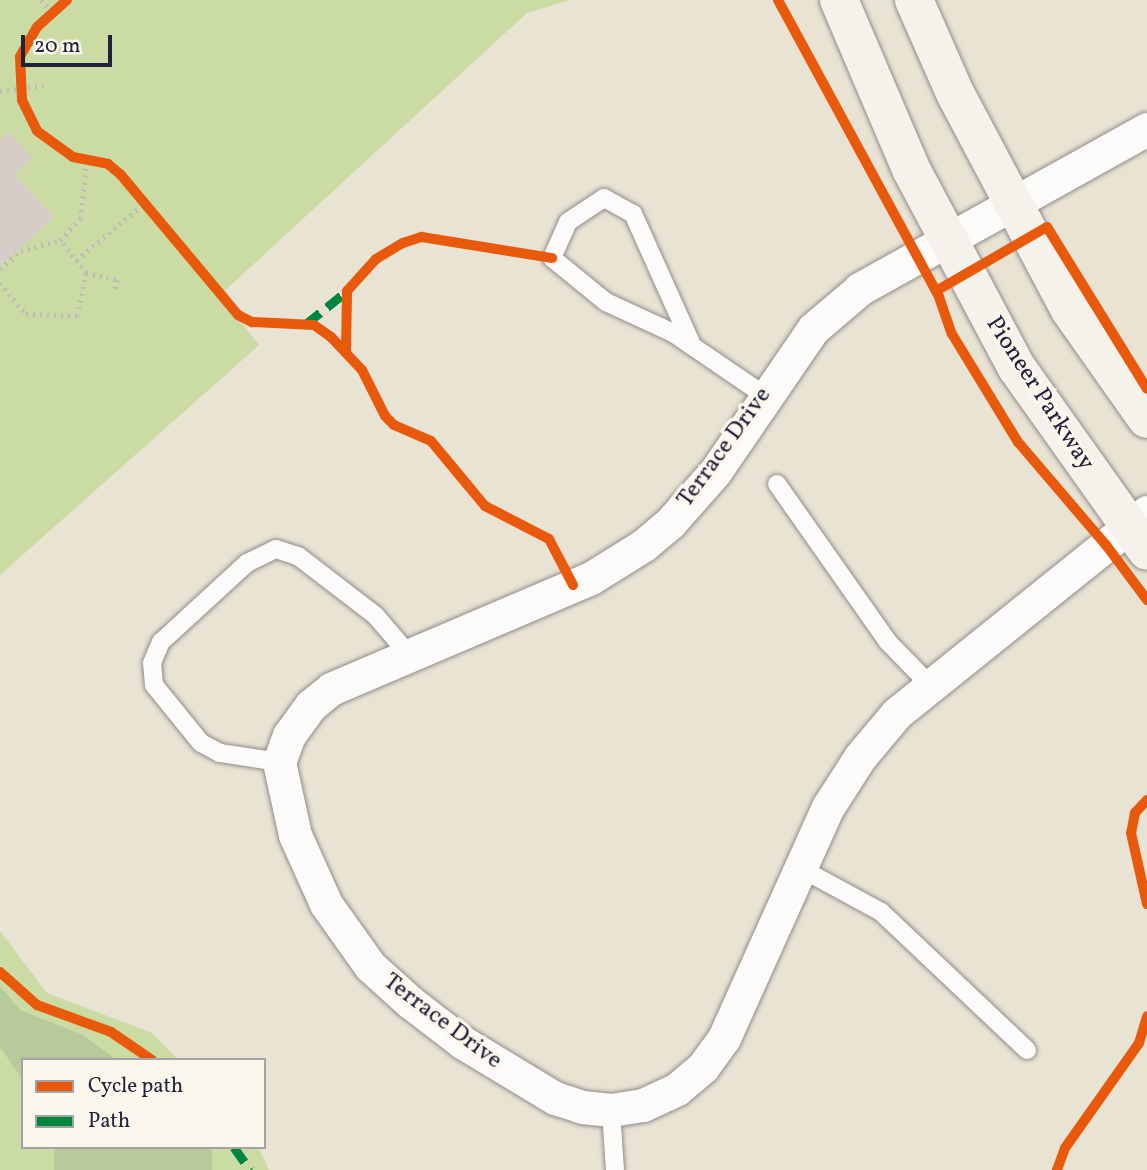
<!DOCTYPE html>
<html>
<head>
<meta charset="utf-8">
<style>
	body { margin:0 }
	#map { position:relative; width:1147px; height:1170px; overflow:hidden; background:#e9e3d4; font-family:Vollkorn,serif }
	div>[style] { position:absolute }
	.green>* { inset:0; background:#cadba4 }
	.forest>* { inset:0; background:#b6ca9b; transform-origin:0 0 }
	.building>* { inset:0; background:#d8ccc9 }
	.path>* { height:4.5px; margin-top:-2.25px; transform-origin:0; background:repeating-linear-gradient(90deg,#bdbcbb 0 2px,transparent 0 7px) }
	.roads { filter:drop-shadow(0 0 2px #8f8d89) drop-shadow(0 0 2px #8f8d89) }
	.lane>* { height:18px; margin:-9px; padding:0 9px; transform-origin:9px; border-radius:9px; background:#fcfbf9 }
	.street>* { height:33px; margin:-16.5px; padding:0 16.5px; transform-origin:16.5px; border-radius:16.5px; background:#fcfbf9 }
	.secondary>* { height:38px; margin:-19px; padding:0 19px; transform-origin:19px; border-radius:19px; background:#f5f1eb }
	.quiet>* { height:9px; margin-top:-4.5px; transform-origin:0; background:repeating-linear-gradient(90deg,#00873e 0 18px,transparent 0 27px) }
	.cycleway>* { height:10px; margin:-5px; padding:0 5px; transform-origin:5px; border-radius:5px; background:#e8590c }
	span { translate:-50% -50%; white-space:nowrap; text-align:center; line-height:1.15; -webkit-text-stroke:7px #fbf7ec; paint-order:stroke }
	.street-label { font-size:24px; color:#22223b }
	.legend { position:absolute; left:21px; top:1058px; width:245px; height:91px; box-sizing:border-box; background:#fbf7ec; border:2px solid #a4a2a5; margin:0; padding:9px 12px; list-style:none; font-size:21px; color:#22223b }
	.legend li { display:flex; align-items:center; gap:14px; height:35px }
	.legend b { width:35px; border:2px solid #a4a2a5 }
	.scale { position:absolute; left:21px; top:35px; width:91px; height:32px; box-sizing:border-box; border:4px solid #22223b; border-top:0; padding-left:9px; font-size:21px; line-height:24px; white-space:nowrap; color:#22223b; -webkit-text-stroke:5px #fbf7ec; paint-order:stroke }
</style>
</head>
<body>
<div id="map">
	<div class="green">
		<div style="clip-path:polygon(0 0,570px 0,527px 13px,220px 295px,259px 345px,0 575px)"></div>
		<div style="clip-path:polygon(0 931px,47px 993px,152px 1033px,178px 1060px,23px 1060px,23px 1147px,258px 1147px,269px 1170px,0 1170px)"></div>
	</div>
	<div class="forest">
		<div style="clip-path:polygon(0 986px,20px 1010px,83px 1035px,117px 1060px,23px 1060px,23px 1080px,0 1047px)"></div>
		<div style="left:54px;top:1147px;width:158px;height:25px"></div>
	</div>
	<div class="building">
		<div style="clip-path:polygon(9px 132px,32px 158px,14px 174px,54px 217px,0 266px,0 140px)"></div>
	</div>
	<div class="path">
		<div style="left:41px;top:0;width:18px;rotate:47deg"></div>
		<div style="left:0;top:91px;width:46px;rotate:-7.4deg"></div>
		<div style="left:76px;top:260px;width:88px;rotate:-39.5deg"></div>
		<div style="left:0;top:269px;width:28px;rotate:-41deg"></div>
		<div style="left:21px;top:251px;width:41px;rotate:-15.8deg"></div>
		<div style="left:60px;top:240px;width:29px;rotate:-46deg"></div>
		<div style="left:80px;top:219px;width:57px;rotate:-83deg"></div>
		<div style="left:86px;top:273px;width:33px;rotate:12deg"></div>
		<div style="left:118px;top:280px;width:9px;rotate:108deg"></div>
		<div style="left:0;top:283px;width:40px;rotate:50deg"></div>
		<div style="left:26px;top:314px;width:51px;rotate:2.2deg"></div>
		<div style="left:77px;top:316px;width:44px;rotate:-78.2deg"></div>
		<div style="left:86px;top:273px;width:42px;rotate:-128.2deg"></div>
	</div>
	<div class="roads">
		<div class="lane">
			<div style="left:692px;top:345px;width:144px;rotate:-114.2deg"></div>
			<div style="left:633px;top:214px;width:33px;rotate:-151deg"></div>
			<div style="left:604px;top:198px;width:43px;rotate:146.3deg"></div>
			<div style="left:568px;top:222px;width:39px;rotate:114deg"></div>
			<div style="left:552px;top:258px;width:70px;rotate:39.2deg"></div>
			<div style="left:606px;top:302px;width:74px;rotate:24.8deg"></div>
			<div style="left:673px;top:333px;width:110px;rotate:34.3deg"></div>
			<div style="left:777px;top:484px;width:193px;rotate:54.9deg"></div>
			<div style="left:888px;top:642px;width:59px;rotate:45.7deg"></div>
			<div style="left:279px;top:762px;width:60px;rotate:-171.3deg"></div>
			<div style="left:220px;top:753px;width:21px;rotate:-152deg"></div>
			<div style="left:201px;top:743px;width:75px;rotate:-129deg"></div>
			<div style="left:154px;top:685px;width:22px;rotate:-95deg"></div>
			<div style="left:152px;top:663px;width:23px;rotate:-67deg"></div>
			<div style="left:161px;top:642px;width:117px;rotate:-42.6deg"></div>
			<div style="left:247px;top:563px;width:32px;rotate:-26deg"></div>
			<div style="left:276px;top:549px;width:23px;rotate:18deg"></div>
			<div style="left:298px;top:556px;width:97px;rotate:37.5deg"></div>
			<div style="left:375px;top:615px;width:54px;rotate:49.5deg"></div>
			<div style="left:800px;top:868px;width:92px;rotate:28.5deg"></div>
			<div style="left:881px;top:912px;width:201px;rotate:43.4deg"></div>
			<div style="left:611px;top:1110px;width:60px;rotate:86.2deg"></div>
		</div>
		<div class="street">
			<div style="left:1147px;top:129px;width:329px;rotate:150.9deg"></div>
			<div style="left:860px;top:289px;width:62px;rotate:139.6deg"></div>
			<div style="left:813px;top:329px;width:173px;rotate:124.4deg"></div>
			<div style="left:715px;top:472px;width:68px;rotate:131.4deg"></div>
			<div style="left:670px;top:523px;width:34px;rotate:140deg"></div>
			<div style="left:644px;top:545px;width:62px;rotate:148.1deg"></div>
			<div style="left:591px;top:578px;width:283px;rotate:156.9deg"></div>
			<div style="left:331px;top:689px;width:26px;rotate:141deg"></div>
			<div style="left:311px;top:705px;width:37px;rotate:126deg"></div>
			<div style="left:289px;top:735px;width:29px;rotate:110deg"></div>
			<div style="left:279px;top:762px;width:75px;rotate:77.6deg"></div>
			<div style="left:295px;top:835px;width:76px;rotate:65.8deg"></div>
			<div style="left:326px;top:904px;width:76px;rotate:54.6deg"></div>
			<div style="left:370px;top:966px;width:54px;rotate:42deg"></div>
			<div style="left:410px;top:1002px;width:66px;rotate:37.6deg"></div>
			<div style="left:462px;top:1042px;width:109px;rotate:31.1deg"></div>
			<div style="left:555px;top:1098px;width:28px;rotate:18deg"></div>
			<div style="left:582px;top:1107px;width:29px;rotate:6deg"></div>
			<div style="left:611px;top:1110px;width:32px;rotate:-9deg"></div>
			<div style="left:643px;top:1105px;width:38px;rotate:-25deg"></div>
			<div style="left:677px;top:1089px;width:34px;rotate:-40deg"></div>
			<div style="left:703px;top:1067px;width:36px;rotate:-54deg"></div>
			<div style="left:724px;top:1038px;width:253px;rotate:-65.8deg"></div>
			<div style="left:828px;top:807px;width:59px;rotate:-57.4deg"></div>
			<div style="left:860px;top:757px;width:57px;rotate:-49.9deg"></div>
			<div style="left:897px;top:713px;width:321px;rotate:-38.8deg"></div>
		</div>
		<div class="secondary">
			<div style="left:839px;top:0;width:184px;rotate:66.9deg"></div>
			<div style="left:911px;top:169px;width:225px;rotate:62deg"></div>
			<div style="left:1017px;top:368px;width:224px;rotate:54.6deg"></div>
			<div style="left:914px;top:0;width:102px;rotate:66.2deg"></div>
			<div style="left:955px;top:93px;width:246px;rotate:62.1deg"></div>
			<div style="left:1070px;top:310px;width:133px;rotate:54.8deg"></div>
		</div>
	</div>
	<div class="quiet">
		<div style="left:306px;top:324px;width:53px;rotate:-38.8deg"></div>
		<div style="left:234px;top:1147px;width:28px;rotate:55deg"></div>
	</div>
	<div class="cycleway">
		<div style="left:67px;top:0;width:40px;rotate:138deg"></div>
		<div style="left:37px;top:27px;width:34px;rotate:120deg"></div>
		<div style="left:20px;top:57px;width:43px;rotate:87.3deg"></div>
		<div style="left:22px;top:100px;width:34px;rotate:64deg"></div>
		<div style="left:37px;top:131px;width:44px;rotate:35.8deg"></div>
		<div style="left:73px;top:157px;width:36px;rotate:11deg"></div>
		<div style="left:108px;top:164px;width:17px;rotate:40deg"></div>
		<div style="left:121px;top:175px;width:182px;rotate:50.1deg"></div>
		<div style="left:238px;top:315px;width:16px;rotate:27deg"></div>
		<div style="left:252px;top:322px;width:62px;rotate:2.8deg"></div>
		<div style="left:314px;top:325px;width:21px;rotate:35deg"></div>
		<div style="left:331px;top:337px;width:45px;rotate:46.8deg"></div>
		<div style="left:362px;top:370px;width:51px;rotate:63.4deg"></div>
		<div style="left:385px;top:416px;width:13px;rotate:45deg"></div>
		<div style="left:394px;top:425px;width:40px;rotate:23.4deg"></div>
		<div style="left:431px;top:441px;width:85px;rotate:50.3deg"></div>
		<div style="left:485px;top:506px;width:72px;rotate:27.3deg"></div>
		<div style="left:549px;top:539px;width:52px;rotate:62.4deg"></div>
		<div style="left:778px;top:0;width:338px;rotate:61.5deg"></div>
		<div style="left:939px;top:297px;width:39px;rotate:71deg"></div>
		<div style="left:952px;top:334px;width:127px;rotate:58.6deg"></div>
		<div style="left:1018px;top:442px;width:135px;rotate:49.5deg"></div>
		<div style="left:1106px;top:545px;width:69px;rotate:53.3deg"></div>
		<div style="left:936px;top:291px;width:128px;rotate:-30deg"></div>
		<div style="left:1047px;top:227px;width:190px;rotate:58.3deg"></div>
		<div style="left:346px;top:350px;width:59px;rotate:-89deg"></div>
		<div style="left:347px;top:291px;width:43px;rotate:-47.8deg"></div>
		<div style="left:376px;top:259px;width:31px;rotate:-31deg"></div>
		<div style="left:403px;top:243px;width:20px;rotate:-18deg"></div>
		<div style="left:422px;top:237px;width:132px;rotate:9.2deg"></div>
		<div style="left:1147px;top:800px;width:18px;rotate:133deg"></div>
		<div style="left:1135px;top:813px;width:20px;rotate:101deg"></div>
		<div style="left:1131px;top:833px;width:73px;rotate:77.3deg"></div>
		<div style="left:0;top:972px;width:50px;rotate:41.7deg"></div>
		<div style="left:37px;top:1005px;width:79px;rotate:20deg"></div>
		<div style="left:111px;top:1032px;width:50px;rotate:34.3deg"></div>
		<div style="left:1057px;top:1170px;width:23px;rotate:-70deg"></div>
		<div style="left:1065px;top:1148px;width:128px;rotate:-54.8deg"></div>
		<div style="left:1139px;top:1043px;width:28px;rotate:-73deg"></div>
	</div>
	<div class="street-label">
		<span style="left:1039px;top:394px;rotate:57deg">Pioneer Parkway</span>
		<span style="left:725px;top:448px;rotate:-54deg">Terrace Drive</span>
		<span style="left:442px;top:1022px;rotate:37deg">Terrace Drive</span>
	</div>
	<ul class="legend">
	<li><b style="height:9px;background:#e8590c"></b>Cycle path</li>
	<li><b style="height:9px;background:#00873e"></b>Path</li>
	</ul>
	<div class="scale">20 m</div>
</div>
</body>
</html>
